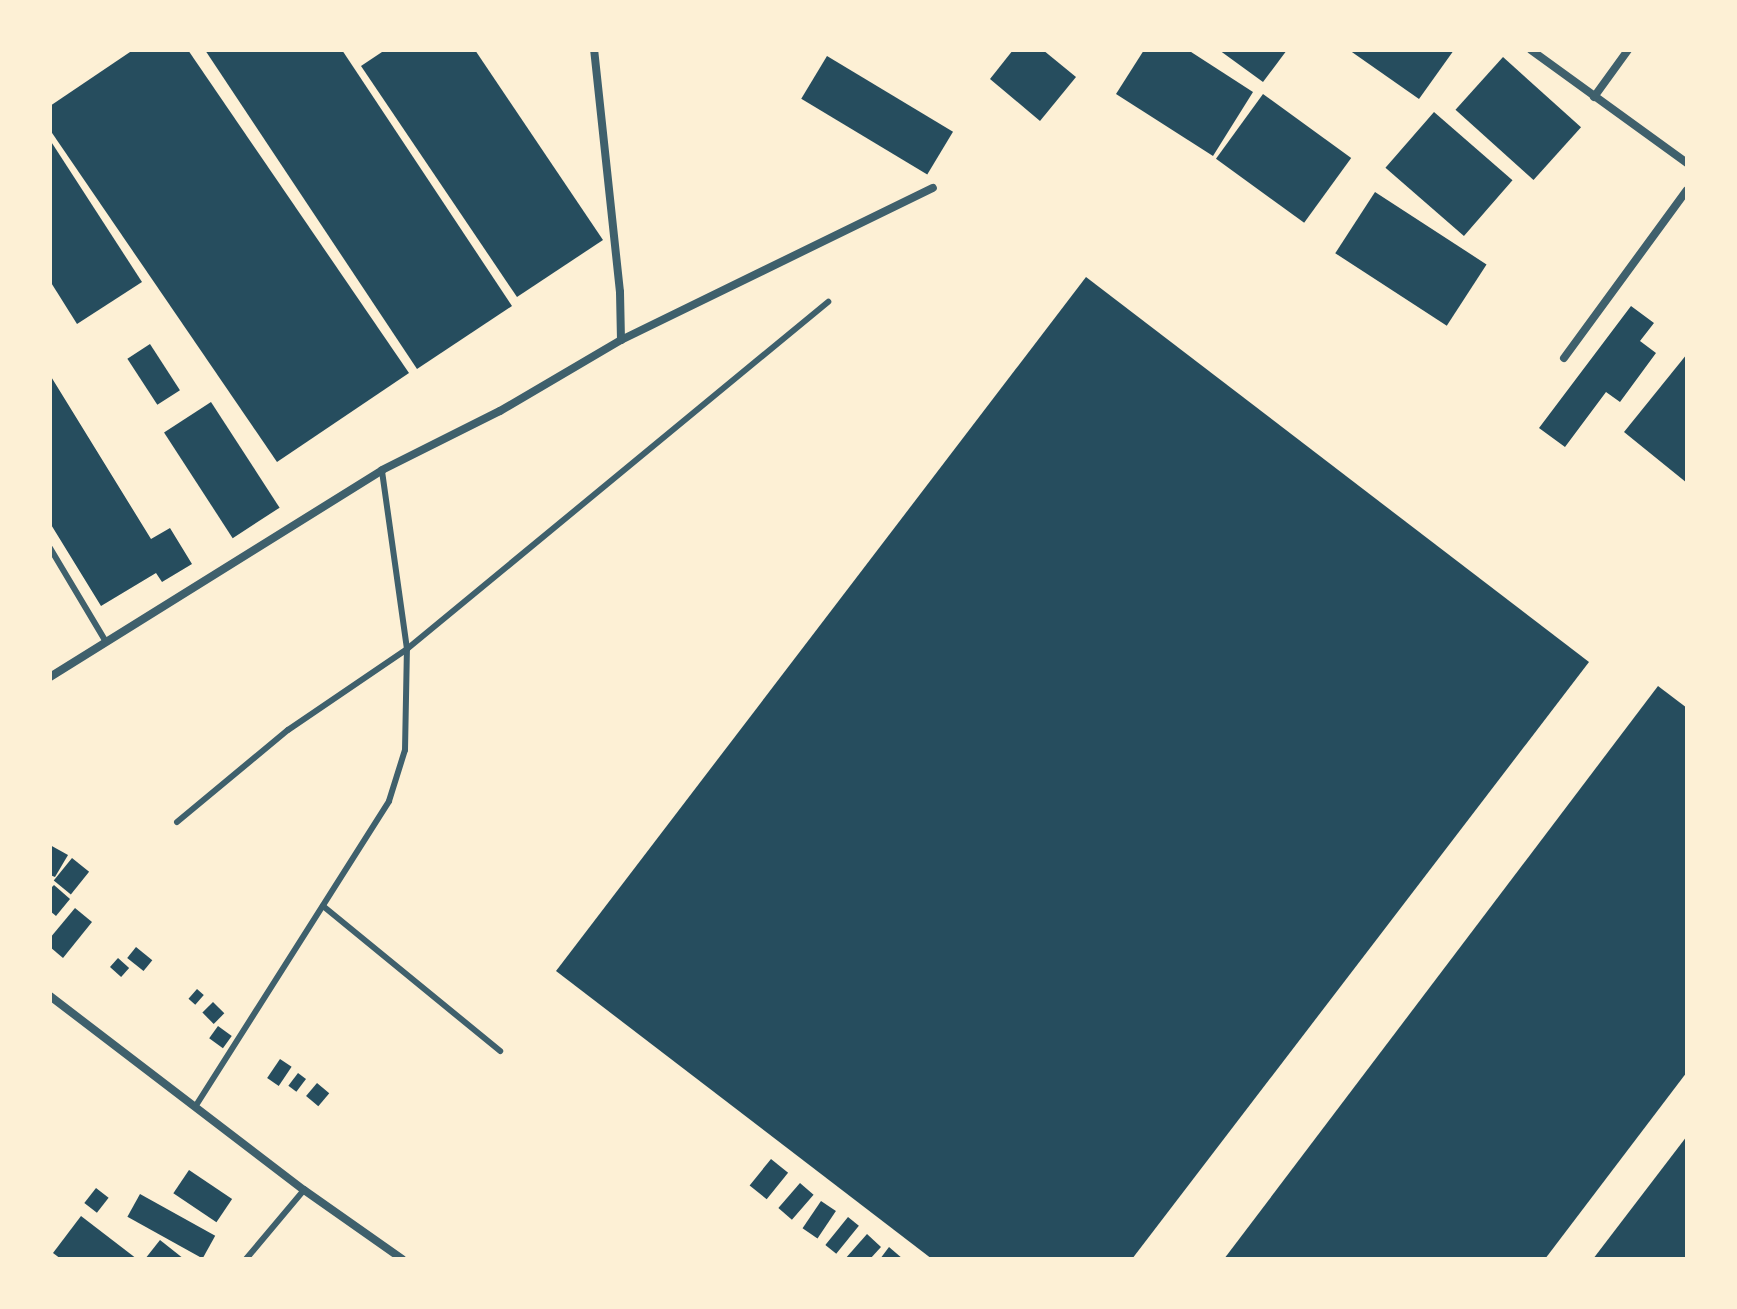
<!DOCTYPE html>
<html>
<head>
<meta charset="utf-8">
<style>
	body { margin:0 }
	#map { position:relative; width:1737px; height:1309px; overflow:hidden; background:#fdf0d5; font-family:"Varela Round",sans-serif }
	div>[style] { position:absolute }
	.building>* { inset:0; background:#264d5e; transform-origin:0 0 }
	.service>* { height:6px; margin:-3px; padding:0 3px; transform-origin:3px; border-radius:3px; background:#3f606c }
	.minor>* { height:8px; margin:-4px; padding:0 4px; transform-origin:4px; border-radius:4px; background:#3f606c }
	span { translate:-50% -50%; white-space:nowrap; text-align:center; line-height:1.15; -webkit-text-stroke:6px #fdf0d5; paint-order:stroke }
	.frame { position:absolute; inset:0; border:52px solid #fdf0d5; pointer-events:none }
</style>
</head>
<body>
<div id="map">
	<div class="building">
		<div style="clip-path:polygon(133px 50px,188px 50px,409px 373px,277px 462px,50px 130px,50px 106px)"></div>
		<div style="clip-path:polygon(205px 50px,342px 50px,512px 306px,417px 369px)"></div>
		<div style="clip-path:polygon(385px 50px,475px 50px,603px 240px,517px 297px,361px 66px)"></div>
		<div style="clip-path:polygon(1013px 50px,1043px 50px,1076px 77px,1040px 121px,990px 79px)"></div>
		<div style="clip-path:polygon(1144px 50px,1188px 50px,1253px 92px,1213px 156px,1116px 94px)"></div>
		<div style="clip-path:polygon(1219px 50px,1287px 50px,1263px 82px)"></div>
		<div style="clip-path:polygon(1349px 50px,1454px 50px,1419px 99px)"></div>
		<div style="left:827px;top:56px;width:147px;height:50px;rotate:31deg"></div>
		<div style="left:1503px;top:57px;width:105px;height:71px;rotate:42deg"></div>
		<div style="left:1263px;top:94px;width:109px;height:80px;rotate:36deg"></div>
		<div style="left:1434px;top:112px;width:104px;height:74px;rotate:41deg"></div>
		<div style="clip-path:polygon(50px 140px,142px 282px,77px 324px,50px 281px)"></div>
		<div style="left:1375px;top:192px;width:133px;height:73px;rotate:33deg"></div>
		<div style="clip-path:polygon(1086px 277px,1589px 662px,1132px 1259px,932px 1259px,556px 971px)"></div>
		<div style="clip-path:polygon(1631px 306px,1654px 323px,1640px 341px,1656px 353px,1620px 402px,1606px 392px,1565px 447px,1539px 428px)"></div>
		<div style="left:150px;top:344px;width:55px;height:27px;rotate:57deg"></div>
		<div style="clip-path:polygon(1687px 354px,1687px 483px,1624px 432px)"></div>
		<div style="clip-path:polygon(50px 375px,151px 539px,170px 528px,192px 564px,162px 582px,156px 573px,101px 606px,50px 523px)"></div>
		<div style="left:211px;top:402px;width:126px;height:56px;rotate:57deg"></div>
		<div style="clip-path:polygon(1658px 686px,1687px 708px,1687px 1072px,1545px 1259px,1224px 1259px)"></div>
		<div style="clip-path:polygon(50px 845px,68px 855px,55px 877px,50px 875px)"></div>
		<div style="left:72px;top:858px;width:22px;height:29px;rotate:39deg"></div>
		<div style="clip-path:polygon(54px 885px,70px 899px,56px 916px,50px 911px,50px 889px)"></div>
		<div style="clip-path:polygon(75px 908px,92px 922px,63px 958px,50px 947px,50px 938px)"></div>
		<div style="left:136px;top:947px;width:21px;height:14px;rotate:39deg"></div>
		<div style="left:118px;top:958px;width:15px;height:12px;rotate:42deg"></div>
		<div style="left:197px;top:989px;width:9px;height:13px;rotate:41deg"></div>
		<div style="left:213px;top:1002px;width:16px;height:15px;rotate:45deg"></div>
		<div style="left:218px;top:1026px;width:17px;height:15px;rotate:36deg"></div>
		<div style="left:280px;top:1059px;width:14px;height:23px;rotate:34deg"></div>
		<div style="left:298px;top:1073px;width:10px;height:16px;rotate:37deg"></div>
		<div style="left:317px;top:1083px;width:16px;height:17px;rotate:40deg"></div>
		<div style="clip-path:polygon(1687px 1136px,1687px 1259px,1593px 1259px)"></div>
		<div style="left:771px;top:1159px;width:22px;height:34px;rotate:39deg"></div>
		<div style="left:189px;top:1170px;width:52px;height:28px;rotate:34deg"></div>
		<div style="left:800px;top:1183px;width:18px;height:33px;rotate:41deg"></div>
		<div style="left:96px;top:1188px;width:16px;height:19px;rotate:38deg"></div>
		<div style="left:140px;top:1194px;width:86px;height:26px;rotate:29deg"></div>
		<div style="left:821px;top:1201px;width:18px;height:33px;rotate:34deg"></div>
		<div style="clip-path:polygon(81px 1216px,137px 1259px,61px 1259px,53px 1253px)"></div>
		<div style="left:848px;top:1217px;width:14px;height:36px;rotate:39deg"></div>
		<div style="clip-path:polygon(867px 1234px,881px 1247px,870px 1259px,845px 1259px)"></div>
		<div style="clip-path:polygon(160px 1240px,184px 1259px,145px 1259px)"></div>
		<div style="clip-path:polygon(889px 1247px,903px 1259px,880px 1259px)"></div>
	</div>
	<div class="service">
		<div style="left:50px;top:548px;width:109px;rotate:59.2deg"></div>
		<div style="left:177px;top:822px;width:144px;rotate:-39.7deg"></div>
		<div style="left:288px;top:730px;width:144px;rotate:-34.2deg"></div>
		<div style="left:407px;top:649px;width:546px;rotate:-39.5deg"></div>
		<div style="left:323px;top:906px;width:229px;rotate:39.3deg"></div>
		<div style="left:195px;top:1107px;width:362px;rotate:-57.6deg"></div>
		<div style="left:389px;top:801px;width:53px;rotate:-72.6deg"></div>
		<div style="left:405px;top:750px;width:101px;rotate:-88.9deg"></div>
		<div style="left:407px;top:649px;width:181px;rotate:-98deg"></div>
		<div style="left:246px;top:1259px;width:90px;rotate:-50deg"></div>
	</div>
	<div class="minor">
		<div style="left:1531px;top:50px;width:193px;rotate:35.9deg"></div>
		<div style="left:1594px;top:97px;width:58px;rotate:-54.1deg"></div>
		<div style="left:621px;top:340px;width:347px;rotate:-26deg"></div>
		<div style="left:1564px;top:358px;width:208px;rotate:-53.8deg"></div>
		<div style="left:50px;top:677px;width:391px;rotate:-31.9deg"></div>
		<div style="left:382px;top:470px;width:132px;rotate:-26.6deg"></div>
		<div style="left:500px;top:411px;width:140px;rotate:-30.4deg"></div>
		<div style="left:621px;top:340px;width:48px;rotate:-91.2deg"></div>
		<div style="left:620px;top:292px;width:243px;rotate:-96.1deg"></div>
		<div style="left:50px;top:996px;width:320px;rotate:37.4deg"></div>
		<div style="left:304px;top:1190px;width:120px;rotate:35.1deg"></div>
	</div>
	<div class="frame"></div>
</div>
</body>
</html>
